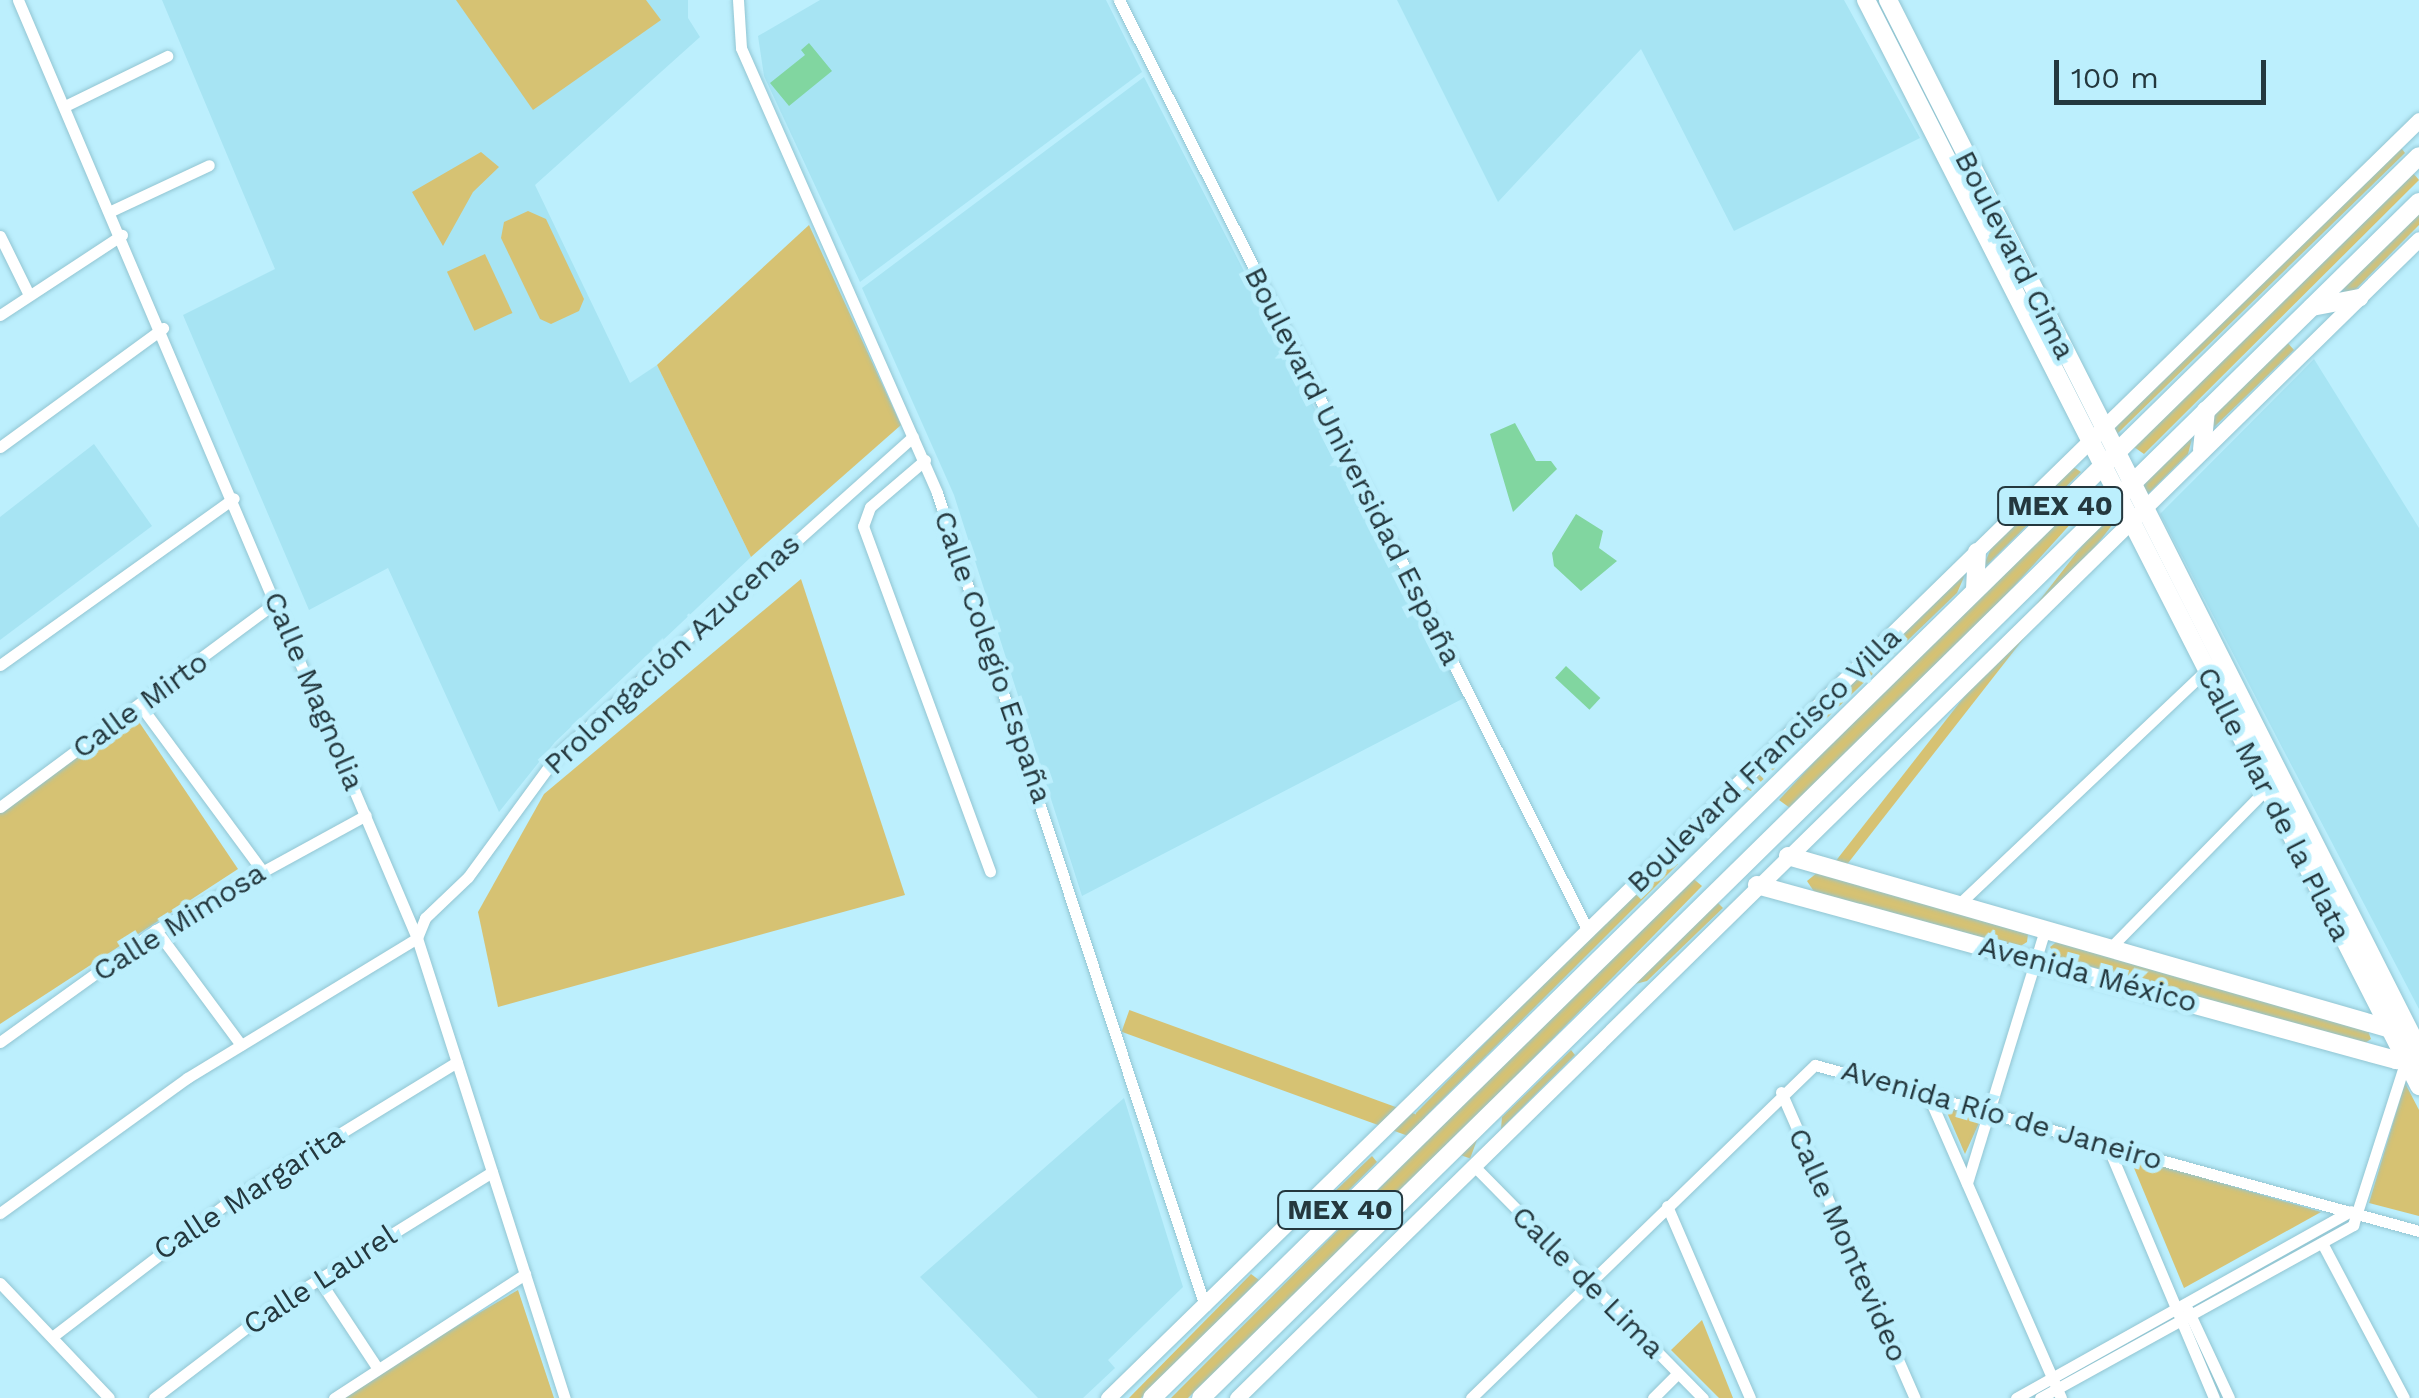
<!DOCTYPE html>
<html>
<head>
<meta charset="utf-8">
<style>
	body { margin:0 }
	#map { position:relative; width:2419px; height:1398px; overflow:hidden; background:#bceffd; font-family:"Work Sans",sans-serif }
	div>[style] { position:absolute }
	.built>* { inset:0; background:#a7e4f3 }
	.green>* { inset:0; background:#d6c273; transform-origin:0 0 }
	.water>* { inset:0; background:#81d6a0; transform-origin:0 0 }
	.roads { filter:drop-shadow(0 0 2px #92c5d2) drop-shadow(0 0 2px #92c5d2) }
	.minor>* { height:11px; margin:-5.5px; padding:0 5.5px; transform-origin:5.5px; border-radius:5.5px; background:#fff }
	.tertiary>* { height:15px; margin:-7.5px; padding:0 7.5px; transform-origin:7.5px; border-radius:7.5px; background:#fff }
	.secondary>* { height:18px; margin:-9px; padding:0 9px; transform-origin:9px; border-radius:9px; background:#fff }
	.primary>* { height:18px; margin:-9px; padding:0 9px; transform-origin:9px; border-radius:9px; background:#fff }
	span { translate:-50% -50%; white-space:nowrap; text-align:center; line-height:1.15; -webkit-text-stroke:10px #bceffd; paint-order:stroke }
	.shield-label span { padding:2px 8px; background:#bceffd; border:2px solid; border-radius:8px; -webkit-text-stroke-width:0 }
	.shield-label { font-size:28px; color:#24383e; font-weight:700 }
	.street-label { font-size:30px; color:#24383e }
	.scale { position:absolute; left:2054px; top:60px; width:212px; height:45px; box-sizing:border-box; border:5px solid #24383e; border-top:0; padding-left:12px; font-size:30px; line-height:35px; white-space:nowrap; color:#24383e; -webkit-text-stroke:8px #bceffd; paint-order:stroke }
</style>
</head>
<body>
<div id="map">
	<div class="built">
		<div style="clip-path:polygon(162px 0,688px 0,688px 18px,700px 37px,535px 185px,630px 383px,657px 365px,751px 557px,555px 742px,499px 812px,388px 568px,309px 610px,183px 315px,275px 269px)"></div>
		<div style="clip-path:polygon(820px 0,1106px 0,1142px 72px,860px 282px,764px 76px,758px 36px)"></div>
		<div style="clip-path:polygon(1397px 0,1844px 0,1920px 138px,1734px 231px,1641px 49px,1498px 202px)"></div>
		<div style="clip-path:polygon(1144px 77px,1464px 698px,1082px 896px,954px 495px,862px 288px)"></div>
		<div style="clip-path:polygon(2314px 359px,2419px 528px,2419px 1009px,2160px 514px)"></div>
		<div style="clip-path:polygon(94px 444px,152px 526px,0 640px,0 517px)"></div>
		<div style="clip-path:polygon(1124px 1098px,1183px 1287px,1108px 1360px,1115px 1368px,1083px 1398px,1038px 1398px,920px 1277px)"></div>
	</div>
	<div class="green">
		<div style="clip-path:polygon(456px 0,646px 0,661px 20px,533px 110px)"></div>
		<div style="clip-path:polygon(2399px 145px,2405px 153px,2117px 434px,2113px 427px)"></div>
		<div style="clip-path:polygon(481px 152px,499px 167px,473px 192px,443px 246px,412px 192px)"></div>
		<div style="clip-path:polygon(2407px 166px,2419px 180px,2144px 454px,2134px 447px)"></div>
		<div style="clip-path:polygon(528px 211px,546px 219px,584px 299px,579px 311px,551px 324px,540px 319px,501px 238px,504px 222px)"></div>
		<div style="clip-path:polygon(2419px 211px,2419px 225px,2353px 292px,2333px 295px)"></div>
		<div style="clip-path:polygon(809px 225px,901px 425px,751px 557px,657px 365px)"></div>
		<div style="left:485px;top:254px;width:65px;height:42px;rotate:65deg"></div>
		<div style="clip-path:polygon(2286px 341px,2294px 350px,2209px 432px,2212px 416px)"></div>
		<div style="clip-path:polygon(2193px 435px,2188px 454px,2146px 496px,2141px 484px)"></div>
		<div style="clip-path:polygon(2072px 466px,2081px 472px,1982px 570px,1991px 548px)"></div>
		<div style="clip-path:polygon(2086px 494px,2094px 498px,1998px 604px,1790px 808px,1779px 800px,1858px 714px)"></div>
		<div style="left:2103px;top:519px;width:11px;height:443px;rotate:38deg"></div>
		<div style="clip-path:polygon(1968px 568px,1957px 593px,1751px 791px,1744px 788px)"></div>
		<div style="clip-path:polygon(801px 579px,905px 895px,498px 1007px,478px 912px,544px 794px)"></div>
		<div style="clip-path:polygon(133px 713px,238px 869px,0 1024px,0 811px)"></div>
		<div style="clip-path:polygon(1667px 858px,1678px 864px,1413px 1129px,1416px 1113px)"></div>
		<div style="clip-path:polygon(1818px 872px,2028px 934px,2027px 942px,2019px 947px,1815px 893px,1807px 881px)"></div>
		<div style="clip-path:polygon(1690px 876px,1702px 886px,1486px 1107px,1188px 1398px,1171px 1398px)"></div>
		<div style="clip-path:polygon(1716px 901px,1723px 908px,1647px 981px,1627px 986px)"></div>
		<div style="clip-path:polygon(2059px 940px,2368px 1031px,2371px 1039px,2359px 1047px,2056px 956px,2050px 947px)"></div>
		<div style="clip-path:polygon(1571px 1050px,1575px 1055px,1501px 1129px,1502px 1117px)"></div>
		<div style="clip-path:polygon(2405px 1083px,2419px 1110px,2419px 1216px,2369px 1203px)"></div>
		<div style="clip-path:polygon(1942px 1101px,1984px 1112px,1965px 1154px)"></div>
		<div style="left:1478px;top:1137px;width:23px;height:371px;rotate:110deg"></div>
		<div style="clip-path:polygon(1372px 1156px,1377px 1162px,1321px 1218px,1314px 1211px)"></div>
		<div style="clip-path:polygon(2129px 1156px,2321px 1212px,2184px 1288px)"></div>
		<div style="clip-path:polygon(1251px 1274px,1259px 1280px,1141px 1398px,1129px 1398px)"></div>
		<div style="clip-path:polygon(518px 1290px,554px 1398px,345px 1398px,380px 1371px)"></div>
		<div style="clip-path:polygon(1702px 1320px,1733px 1398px,1719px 1398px,1671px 1350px)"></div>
	</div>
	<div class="water">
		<div style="clip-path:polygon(809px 43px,832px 71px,789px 106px,770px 83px,805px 55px,801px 50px)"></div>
		<div style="clip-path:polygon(1515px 423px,1536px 461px,1551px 461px,1557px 469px,1513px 512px,1490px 434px)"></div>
		<div style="clip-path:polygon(1576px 514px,1603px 531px,1599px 548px,1617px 561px,1581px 591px,1554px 566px,1552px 553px)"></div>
		<div style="left:1566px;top:666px;width:47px;height:16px;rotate:43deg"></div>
	</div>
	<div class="roads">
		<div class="minor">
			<div style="left:18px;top:0;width:1019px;rotate:66.96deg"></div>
			<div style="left:417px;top:938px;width:483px;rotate:72.2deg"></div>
			<div style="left:738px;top:0;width:48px;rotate:86.4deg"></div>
			<div style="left:741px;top:48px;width:486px;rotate:66.2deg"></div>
			<div style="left:937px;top:493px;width:856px;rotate:71.76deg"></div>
			<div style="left:1119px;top:0;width:1042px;rotate:63.26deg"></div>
			<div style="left:65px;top:106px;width:114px;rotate:-26.1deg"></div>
			<div style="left:111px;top:211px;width:108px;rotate:-25.1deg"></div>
			<div style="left:0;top:236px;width:66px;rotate:63.8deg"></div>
			<div style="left:0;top:315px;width:146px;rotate:-33.3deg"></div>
			<div style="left:0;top:447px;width:202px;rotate:-36.1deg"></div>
			<div style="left:925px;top:460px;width:72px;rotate:139.5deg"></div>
			<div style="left:870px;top:507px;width:20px;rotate:110deg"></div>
			<div style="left:863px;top:526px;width:368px;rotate:69.8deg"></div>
			<div style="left:0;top:665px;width:287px;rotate:-35.5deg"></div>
			<div style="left:140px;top:705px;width:204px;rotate:53.6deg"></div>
			<div style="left:0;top:807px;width:345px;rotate:-36.6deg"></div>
			<div style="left:1959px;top:904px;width:347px;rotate:-43.4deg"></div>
			<div style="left:156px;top:930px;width:143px;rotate:53.5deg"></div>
			<div style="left:417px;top:938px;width:22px;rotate:-68deg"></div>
			<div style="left:425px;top:918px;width:59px;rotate:-43.6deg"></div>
			<div style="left:468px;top:877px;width:152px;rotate:-53.8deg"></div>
			<div style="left:558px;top:754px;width:476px;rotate:-41.8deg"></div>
			<div style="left:2111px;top:947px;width:221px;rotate:-45.5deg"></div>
			<div style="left:0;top:1042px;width:192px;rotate:-35.7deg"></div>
			<div style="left:156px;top:930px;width:239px;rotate:-28.7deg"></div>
			<div style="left:1781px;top:1092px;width:334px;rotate:66.4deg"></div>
			<div style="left:1928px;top:1095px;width:331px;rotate:66.3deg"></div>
			<div style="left:2108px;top:1147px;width:272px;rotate:67.1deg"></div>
			<div style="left:1474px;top:1166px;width:326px;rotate:45.4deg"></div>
			<div style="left:1967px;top:1183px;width:266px;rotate:-72.9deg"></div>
			<div style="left:1667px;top:1206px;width:209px;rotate:66.6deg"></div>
			<div style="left:0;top:1213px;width:231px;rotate:-35.8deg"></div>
			<div style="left:187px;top:1078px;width:269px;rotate:-31.3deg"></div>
			<div style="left:2322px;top:1243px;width:175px;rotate:62.1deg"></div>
			<div style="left:318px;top:1278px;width:105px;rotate:56.6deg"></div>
			<div style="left:0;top:1283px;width:158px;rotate:46.5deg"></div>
			<div style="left:2188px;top:1310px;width:97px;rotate:65deg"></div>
			<div style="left:52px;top:1337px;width:224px;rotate:-37.4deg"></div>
			<div style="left:230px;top:1201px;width:266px;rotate:-31.5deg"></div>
			<div style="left:154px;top:1398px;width:147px;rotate:-37.3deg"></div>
			<div style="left:271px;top:1309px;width:260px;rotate:-31.8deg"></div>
			<div style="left:334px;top:1398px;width:228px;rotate:-33deg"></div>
			<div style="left:1471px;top:1398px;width:479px;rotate:-44.1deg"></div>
			<div style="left:1815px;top:1065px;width:626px;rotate:15.37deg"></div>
			<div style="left:1653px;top:1398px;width:35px;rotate:-45deg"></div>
			<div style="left:2016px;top:1398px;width:383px;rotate:-29.2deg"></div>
			<div style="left:2040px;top:1398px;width:358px;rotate:-28.9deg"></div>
			<div style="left:2353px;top:1225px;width:173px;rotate:-72.2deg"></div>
		</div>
		<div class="tertiary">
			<div style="left:1108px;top:1398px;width:1831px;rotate:-44.27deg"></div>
			<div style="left:1237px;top:1398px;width:1655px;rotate:-44.44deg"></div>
		</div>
		<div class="secondary">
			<div style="left:1866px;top:0;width:1219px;rotate:63.01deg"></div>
			<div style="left:1888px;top:0;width:1177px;rotate:63.17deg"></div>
			<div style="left:1788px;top:856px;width:630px;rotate:16.02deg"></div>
			<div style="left:1757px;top:885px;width:663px;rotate:15.32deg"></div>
			<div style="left:2396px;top:1060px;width:17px;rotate:-3deg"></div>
		</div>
		<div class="primary">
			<div style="left:2312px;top:307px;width:48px;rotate:-10.8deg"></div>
			<div style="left:2202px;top:450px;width:40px;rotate:-84.3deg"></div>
			<div style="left:1975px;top:589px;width:37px;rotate:-87deg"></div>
			<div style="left:1152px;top:1398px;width:1774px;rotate:-44.43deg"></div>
			<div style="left:1201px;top:1398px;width:1707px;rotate:-44.48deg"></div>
		</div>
	</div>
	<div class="shield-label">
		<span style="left:2060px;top:506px">MEX 40</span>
		<span style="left:1340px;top:1210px">MEX 40</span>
	</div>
	<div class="street-label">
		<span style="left:2015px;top:255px;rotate:63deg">Boulevard Cima</span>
		<span style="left:1353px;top:466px;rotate:63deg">Boulevard Universidad España</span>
		<span style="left:672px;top:654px;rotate:-43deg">Prolongación Azucenas</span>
		<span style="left:993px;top:657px;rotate:71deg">Calle Colegio España</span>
		<span style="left:314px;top:691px;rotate:67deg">Calle Magnolia</span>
		<span style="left:140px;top:705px;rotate:-36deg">Calle Mirto</span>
		<span style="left:1764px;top:760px;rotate:-44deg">Boulevard Francisco Villa</span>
		<span style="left:2274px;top:804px;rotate:63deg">Calle Mar de la Plata</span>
		<span style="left:179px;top:922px;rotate:-32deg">Calle Mimosa</span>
		<span style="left:2088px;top:974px;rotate:15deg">Avenida México</span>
		<span style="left:2002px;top:1115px;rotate:16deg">Avenida Río de Janeiro</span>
		<span style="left:249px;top:1193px;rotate:-33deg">Calle Margarita</span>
		<span style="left:1848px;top:1245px;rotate:66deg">Calle Montevideo</span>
		<span style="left:320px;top:1280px;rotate:-33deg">Calle Laurel</span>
		<span style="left:1588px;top:1282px;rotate:45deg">Calle de Lima</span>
	</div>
	<div class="scale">100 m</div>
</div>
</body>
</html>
